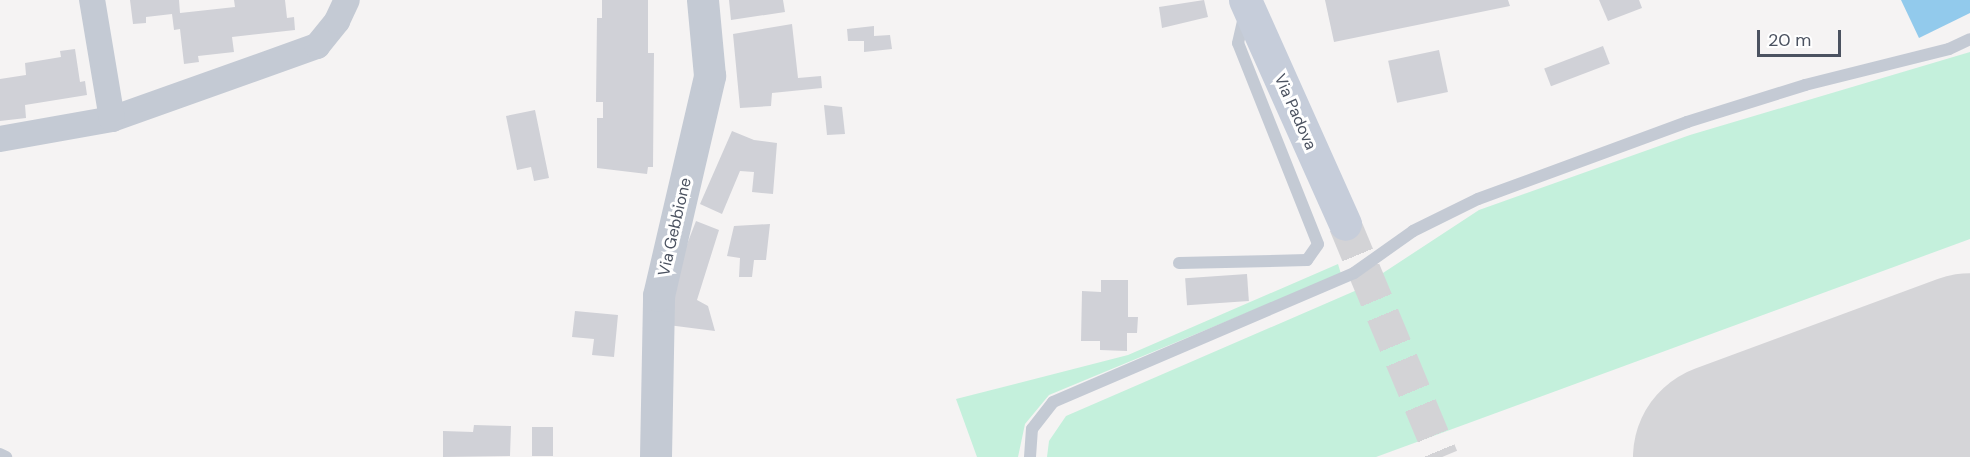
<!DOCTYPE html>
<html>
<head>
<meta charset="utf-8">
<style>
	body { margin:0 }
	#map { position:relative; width:1970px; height:457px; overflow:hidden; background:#f5f3f3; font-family:"DM Sans",sans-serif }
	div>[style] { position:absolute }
	.green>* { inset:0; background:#c4f0dc }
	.water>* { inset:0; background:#92caec }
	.runway>* { height:189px; margin:-94.5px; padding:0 94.5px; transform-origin:94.5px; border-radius:94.5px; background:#d5d5d8 }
	.building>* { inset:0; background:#d0d1d7; transform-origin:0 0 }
	.secondary-tunnel>* { height:33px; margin-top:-16.5px; transform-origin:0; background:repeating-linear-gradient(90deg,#d3d3d6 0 33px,transparent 0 49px) }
	.service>* { height:12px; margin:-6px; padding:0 6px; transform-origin:6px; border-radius:6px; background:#c4cad4 }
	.minor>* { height:26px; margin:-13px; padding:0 13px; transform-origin:13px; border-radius:13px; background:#c4cad4 }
	.tertiary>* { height:32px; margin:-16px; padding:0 16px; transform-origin:16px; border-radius:16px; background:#c4cad4 }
	.secondary>* { height:33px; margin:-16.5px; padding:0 16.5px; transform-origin:16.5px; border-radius:16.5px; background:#c6cdda }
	span { translate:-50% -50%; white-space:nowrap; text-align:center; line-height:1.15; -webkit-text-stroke:6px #fff; paint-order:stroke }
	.street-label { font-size:16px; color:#4b5260 }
	.scale { position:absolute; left:1757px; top:30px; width:84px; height:27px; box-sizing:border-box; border:3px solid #4b5260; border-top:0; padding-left:8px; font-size:18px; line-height:21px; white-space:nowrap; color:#4b5260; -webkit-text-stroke:4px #fff; paint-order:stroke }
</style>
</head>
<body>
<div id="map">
	<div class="green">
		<div style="clip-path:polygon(1970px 52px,1970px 239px,1376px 457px,1047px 457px,1049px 441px,1066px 416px,1357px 290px,1479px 210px,1690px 135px)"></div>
		<div style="clip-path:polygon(1338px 264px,1341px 274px,1049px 395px,1025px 424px,1018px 457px,977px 457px,956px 399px,1128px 355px)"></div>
	</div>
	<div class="water">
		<div style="clip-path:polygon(1901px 0,1970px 0,1970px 13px,1919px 38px)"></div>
	</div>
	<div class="runway">
		<div style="left:1727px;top:457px;width:259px;rotate:-20.3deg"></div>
	</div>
	<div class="building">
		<div style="clip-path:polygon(130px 0,179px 0,180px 13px,235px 7px,234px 0,285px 0,287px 18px,294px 17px,295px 30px,232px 37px,234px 52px,198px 56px,199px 62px,184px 64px,180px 29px,174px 30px,172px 14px,146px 17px,146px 23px,133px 24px)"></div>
		<div style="clip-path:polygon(602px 0,648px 0,648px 53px,654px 53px,653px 167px,648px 167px,647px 174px,597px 168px,597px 118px,603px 118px,603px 102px,596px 102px,597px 18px,602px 18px)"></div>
		<div style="clip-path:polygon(729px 0,783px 0,785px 12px,731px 20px)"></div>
		<div style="clip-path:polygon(1204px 0,1208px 17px,1162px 28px,1159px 7px)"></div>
		<div style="clip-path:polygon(1325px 0,1508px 0,1510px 6px,1334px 42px)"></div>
		<div style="clip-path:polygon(1599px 0,1639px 0,1642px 8px,1608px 21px)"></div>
		<div style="clip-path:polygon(792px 24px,798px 78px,821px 76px,822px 88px,772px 93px,771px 106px,740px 108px,733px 34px)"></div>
		<div style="clip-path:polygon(874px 26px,874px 36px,890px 35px,892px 49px,864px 52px,864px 41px,848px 41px,847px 29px)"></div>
		<div style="left:1603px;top:46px;width:19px;height:63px;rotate:69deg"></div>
		<div style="clip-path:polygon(75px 49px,80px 82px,85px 81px,87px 95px,25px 105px,26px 118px,0 121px,0 79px,26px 75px,25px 63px,61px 57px,60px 51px)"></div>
		<div style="left:1439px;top:50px;width:43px;height:52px;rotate:78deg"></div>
		<div style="clip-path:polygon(824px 105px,842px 107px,845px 134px,827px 135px)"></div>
		<div style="clip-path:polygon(535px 110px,549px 178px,534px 181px,531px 167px,517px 170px,506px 116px)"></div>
		<div style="clip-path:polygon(732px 131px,754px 140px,777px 143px,773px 194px,752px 192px,754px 172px,740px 171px,722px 214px,700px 204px)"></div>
		<div style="clip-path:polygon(696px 221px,719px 230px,697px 300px,708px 306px,715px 331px,668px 325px,677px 270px)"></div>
		<div style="clip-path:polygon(770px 224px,766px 260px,754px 260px,752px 277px,739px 277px,740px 258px,727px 256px,734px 226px)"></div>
		<div style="left:1247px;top:274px;width:27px;height:62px;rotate:86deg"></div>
		<div style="clip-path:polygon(1101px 280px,1128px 280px,1128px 317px,1138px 317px,1137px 333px,1127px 333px,1127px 351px,1100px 350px,1100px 341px,1081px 341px,1082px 291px,1101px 292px)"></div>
		<div style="clip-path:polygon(575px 311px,618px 315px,614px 357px,592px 355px,594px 339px,572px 337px)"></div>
		<div style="clip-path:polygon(474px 425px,511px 426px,510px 456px,443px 457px,443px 431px,473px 432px)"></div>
		<div style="left:532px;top:427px;width:21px;height:29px"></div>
	</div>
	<div class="secondary-tunnel">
		<div style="left:1345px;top:224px;width:252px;rotate:67.4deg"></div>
	</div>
	<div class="service">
		<div style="left:1179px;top:263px;width:128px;rotate:-1.3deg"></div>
		<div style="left:1307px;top:260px;width:19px;rotate:-55deg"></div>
		<div style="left:1318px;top:244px;width:216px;rotate:-111.7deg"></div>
		<div style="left:1238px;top:43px;width:27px;rotate:-77deg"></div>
		<div style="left:0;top:454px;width:7px;rotate:27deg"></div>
		<div style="left:1030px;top:457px;width:28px;rotate:-86deg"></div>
		<div style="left:1032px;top:429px;width:34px;rotate:-52deg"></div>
		<div style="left:1053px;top:402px;width:327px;rotate:-23.2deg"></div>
		<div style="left:1354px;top:273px;width:72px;rotate:-35.4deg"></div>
		<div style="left:1413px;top:231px;width:72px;rotate:-26.2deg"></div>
		<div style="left:1478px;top:199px;width:223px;rotate:-20.2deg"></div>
		<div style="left:1687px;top:122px;width:124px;rotate:-17.4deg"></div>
		<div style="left:1805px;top:85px;width:148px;rotate:-14deg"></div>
		<div style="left:1949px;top:49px;width:23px;rotate:-25deg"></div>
	</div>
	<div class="minor">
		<div style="left:112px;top:119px;width:218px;rotate:-19.6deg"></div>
		<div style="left:317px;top:46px;width:32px;rotate:-51deg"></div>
		<div style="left:337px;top:21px;width:23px;rotate:-65deg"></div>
		<div style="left:0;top:139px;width:114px;rotate:-10.1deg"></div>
		<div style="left:112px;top:119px;width:121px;rotate:-99.5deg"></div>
	</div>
	<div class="tertiary">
		<div style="left:656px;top:457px;width:161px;rotate:-88.9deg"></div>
		<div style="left:659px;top:296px;width:226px;rotate:-76.9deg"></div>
		<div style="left:710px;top:76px;width:76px;rotate:-95.3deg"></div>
	</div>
	<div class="secondary">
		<div style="left:1245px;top:0;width:245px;rotate:65.9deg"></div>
	</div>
	<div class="street-label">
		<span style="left:1295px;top:112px;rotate:66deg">Via Padova</span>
		<span style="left:675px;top:227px;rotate:-77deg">Via Gebbione</span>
	</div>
	<div class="scale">20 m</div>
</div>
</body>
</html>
